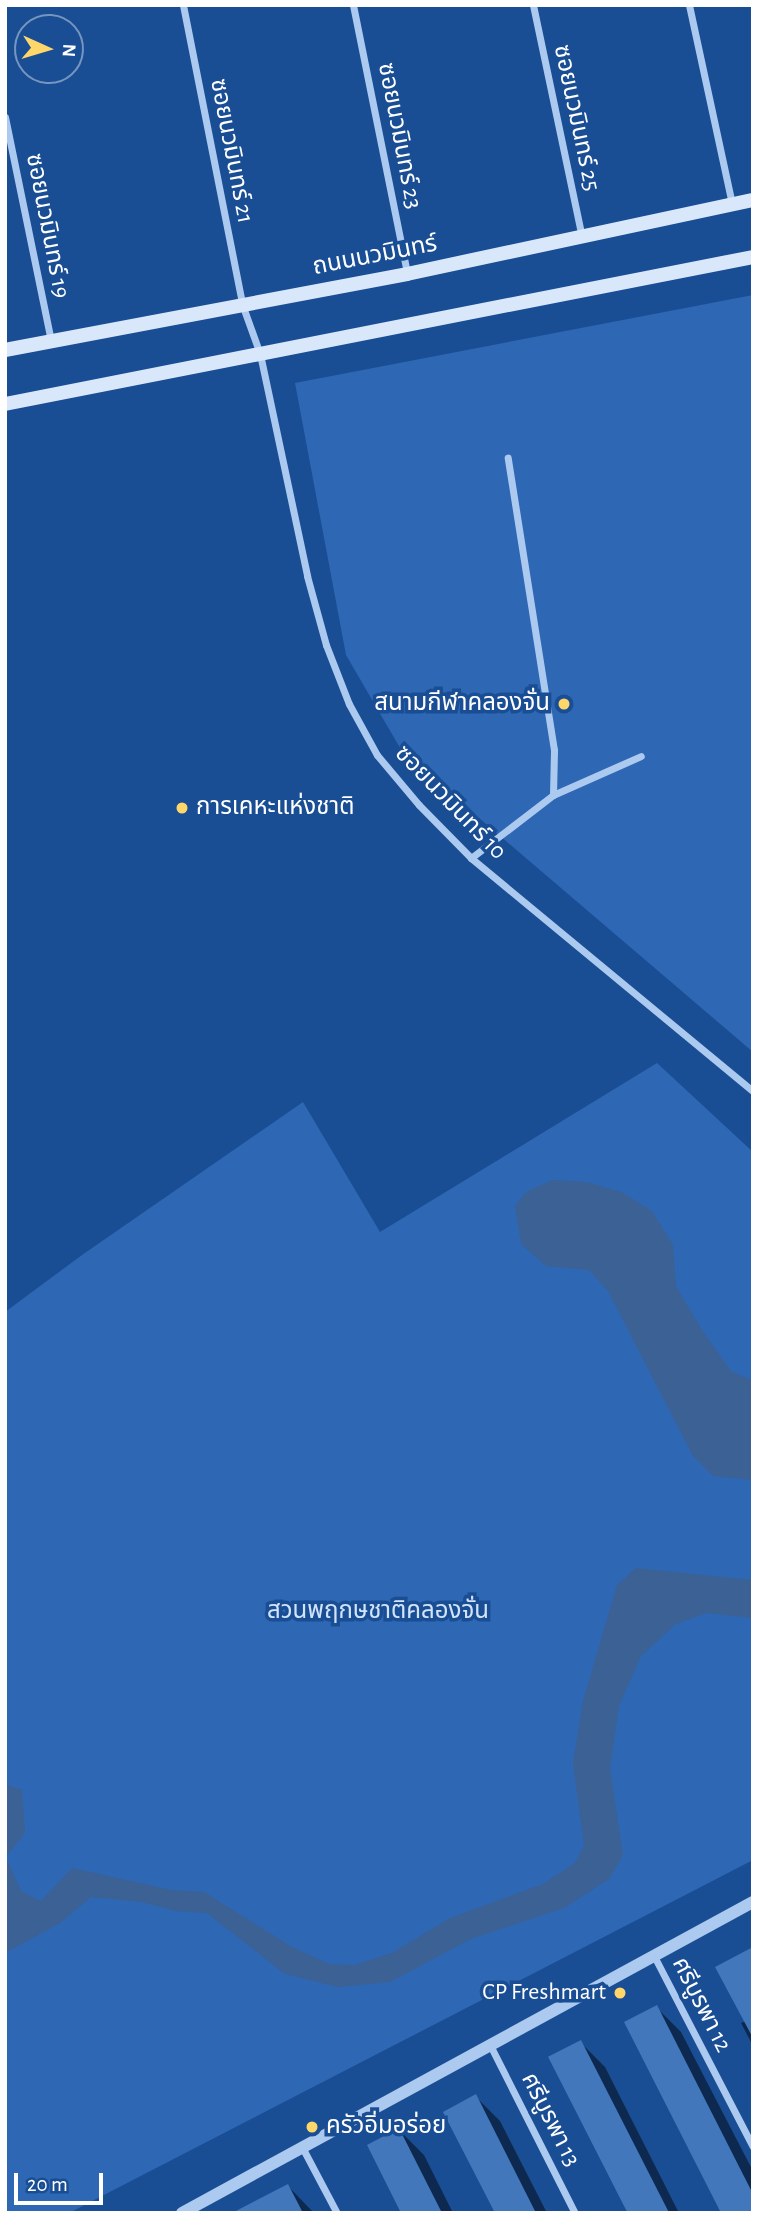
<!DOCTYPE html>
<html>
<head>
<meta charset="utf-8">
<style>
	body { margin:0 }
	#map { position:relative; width:758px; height:2218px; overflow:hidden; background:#1a4e94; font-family:"Alegreya Sans","Noto Sans Thai",sans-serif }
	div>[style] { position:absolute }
	.green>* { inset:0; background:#2e67b3 }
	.water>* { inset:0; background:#3c6194 }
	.shadow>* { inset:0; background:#0007 }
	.building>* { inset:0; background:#4377bc; transform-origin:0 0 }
	.minor>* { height:7px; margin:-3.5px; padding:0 3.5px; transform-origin:3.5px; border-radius:3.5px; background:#accaf0 }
	.tertiary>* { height:12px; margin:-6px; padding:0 6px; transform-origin:6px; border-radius:6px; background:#accaf0 }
	.secondary>* { height:14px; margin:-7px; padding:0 7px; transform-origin:7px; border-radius:7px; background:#d9e7fb }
	.dots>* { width:19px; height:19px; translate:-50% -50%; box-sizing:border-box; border:4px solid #1a4e94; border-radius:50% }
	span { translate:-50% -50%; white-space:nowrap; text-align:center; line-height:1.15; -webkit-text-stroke:7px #1a4e94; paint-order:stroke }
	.street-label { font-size:24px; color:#fff }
	.poi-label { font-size:24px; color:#fff }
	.right { translate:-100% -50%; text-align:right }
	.left { translate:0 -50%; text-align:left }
	.park-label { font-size:24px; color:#d2e4fb }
	.frame { position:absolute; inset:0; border:7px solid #fff; pointer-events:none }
	.north { position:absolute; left:14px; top:14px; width:70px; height:70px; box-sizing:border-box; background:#1a4e94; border:2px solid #7695bf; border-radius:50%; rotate:94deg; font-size:19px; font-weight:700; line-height:28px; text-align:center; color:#fff }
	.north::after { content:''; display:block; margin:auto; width:24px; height:32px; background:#ffd66a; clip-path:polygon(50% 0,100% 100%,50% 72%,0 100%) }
	.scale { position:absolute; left:14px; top:2173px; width:89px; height:32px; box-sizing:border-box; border:4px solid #fff; border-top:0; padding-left:9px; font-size:21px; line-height:24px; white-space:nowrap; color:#fff; -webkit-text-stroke:5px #1a4e94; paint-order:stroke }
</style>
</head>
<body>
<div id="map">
	<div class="green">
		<div style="clip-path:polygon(753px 295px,753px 1052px,403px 753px,346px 655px,295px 383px)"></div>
		<div style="clip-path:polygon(657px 1063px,753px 1152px,753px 1860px,69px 2213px,5px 2213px,5px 1312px,82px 1255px,303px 1102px,380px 1232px)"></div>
	</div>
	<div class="water">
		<div style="clip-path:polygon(553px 1180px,587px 1182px,621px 1192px,652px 1211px,673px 1245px,676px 1286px,700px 1327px,731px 1371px,753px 1381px,753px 1480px,713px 1476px,693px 1456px,608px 1291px,589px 1270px,546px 1266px,521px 1244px,515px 1206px,526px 1192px)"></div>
		<div style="clip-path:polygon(636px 1568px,753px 1580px,753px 1618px,707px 1613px,676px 1624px,641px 1656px,619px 1706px,610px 1768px,623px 1855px,609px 1879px,564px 1908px,471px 1939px,390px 1982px,338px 1987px,285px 1974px,207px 1913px,176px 1911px,142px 1902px,91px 1897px,60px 1923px,5px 1953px,5px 1784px,22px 1790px,25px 1833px,6px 1857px,21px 1891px,41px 1901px,72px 1868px,171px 1890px,204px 1892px,292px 1947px,329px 1964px,355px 1965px,392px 1953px,450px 1918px,543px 1884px,575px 1863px,584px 1845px,573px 1763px,583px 1701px,617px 1585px)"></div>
	</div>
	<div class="shadow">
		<div style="clip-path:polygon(753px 1948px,753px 2046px,741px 2023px,746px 2021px)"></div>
		<div style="clip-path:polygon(656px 2007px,681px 2032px,753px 2171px,753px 2213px)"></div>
		<div style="clip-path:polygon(580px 2042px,605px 2067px,679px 2213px,628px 2213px)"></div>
		<div style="clip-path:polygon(476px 2097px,500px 2121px,547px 2213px,497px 2213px)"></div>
		<div style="clip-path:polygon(399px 2130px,424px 2155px,453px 2213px,403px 2213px)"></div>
		<div style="clip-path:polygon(288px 2186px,312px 2211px,313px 2213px,268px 2213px)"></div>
	</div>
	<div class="building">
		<div style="clip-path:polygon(753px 1947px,753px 2038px,715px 1967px)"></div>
		<div style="clip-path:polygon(657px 2005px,753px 2194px,753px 2213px,721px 2213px,624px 2022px)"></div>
		<div style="left:581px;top:2040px;width:194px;height:37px;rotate:63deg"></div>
		<div style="clip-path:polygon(476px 2094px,536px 2213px,495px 2213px,443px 2112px)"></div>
		<div style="clip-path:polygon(399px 2128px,442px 2213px,401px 2213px,367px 2145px)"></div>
		<div style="clip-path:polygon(288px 2184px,303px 2213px,232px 2213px)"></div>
	</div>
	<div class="minor">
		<div style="left:183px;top:5px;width:305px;rotate:78.8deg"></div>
		<div style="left:242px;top:304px;width:53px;rotate:70.2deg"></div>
		<div style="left:260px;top:354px;width:227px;rotate:78deg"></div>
		<div style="left:307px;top:576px;width:72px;rotate:74.6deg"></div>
		<div style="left:326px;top:645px;width:63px;rotate:68.7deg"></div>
		<div style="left:349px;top:704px;width:58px;rotate:61.2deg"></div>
		<div style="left:377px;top:755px;width:65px;rotate:50deg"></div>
		<div style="left:419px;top:805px;width:74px;rotate:45.5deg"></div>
		<div style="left:471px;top:858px;width:366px;rotate:39.6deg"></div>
		<div style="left:353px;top:5px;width:274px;rotate:78.6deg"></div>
		<div style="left:533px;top:5px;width:237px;rotate:78.1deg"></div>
		<div style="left:689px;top:5px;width:204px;rotate:77.8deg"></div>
		<div style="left:5px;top:117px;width:229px;rotate:78.4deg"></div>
		<div style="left:553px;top:795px;width:96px;rotate:-23.9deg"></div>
		<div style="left:471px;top:858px;width:103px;rotate:-37.5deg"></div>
		<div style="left:553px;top:795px;width:45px;rotate:-88.7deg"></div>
		<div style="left:554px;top:750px;width:296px;rotate:-99deg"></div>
		<div style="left:654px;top:1956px;width:215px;rotate:62.6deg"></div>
		<div style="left:490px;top:2045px;width:188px;rotate:63.2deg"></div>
		<div style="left:302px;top:2147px;width:75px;rotate:62.1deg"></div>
	</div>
	<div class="tertiary">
		<div style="left:182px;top:2213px;width:650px;rotate:-28.58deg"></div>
	</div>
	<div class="secondary">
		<div style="left:5px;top:350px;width:409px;rotate:-10.7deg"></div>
		<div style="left:407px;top:274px;width:354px;rotate:-12.1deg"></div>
		<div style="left:5px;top:404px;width:762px;rotate:-11.12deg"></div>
	</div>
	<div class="dots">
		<div style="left:564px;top:704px;background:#ffd66a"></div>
		<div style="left:182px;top:808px;background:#ffd66a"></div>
		<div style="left:620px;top:1993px;background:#ffd66a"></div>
		<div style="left:312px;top:2127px;background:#ffd66a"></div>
	</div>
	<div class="street-label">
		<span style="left:576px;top:118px;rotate:78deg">ซอยนวมินทร์ 25</span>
		<span style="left:399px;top:136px;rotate:79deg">ซอยนวมินทร์ 23</span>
		<span style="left:231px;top:151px;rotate:79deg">ซอยนวมินทร์ 21</span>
		<span style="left:47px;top:226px;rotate:79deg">ซอยนวมินทร์ 19</span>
		<span style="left:375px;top:256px;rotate:-11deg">ถนนนวมินทร์</span>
		<span style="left:450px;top:803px;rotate:46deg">ซอยนวมินทร์ 10</span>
		<span style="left:701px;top:2005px;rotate:63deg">ศรีบูรพา 12</span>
		<span style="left:550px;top:2120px;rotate:63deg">ศรีบูรพา 13</span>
	</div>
	<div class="poi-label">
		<span class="right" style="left:550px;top:704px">สนามกีฬาคลองจั่น</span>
		<span class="left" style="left:196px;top:808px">การเคหะแห่งชาติ</span>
		<span class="right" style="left:606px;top:1993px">CP Freshmart</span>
		<span class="left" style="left:326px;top:2127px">ครัวอิ่มอร่อย</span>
	</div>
	<div class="park-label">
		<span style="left:378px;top:1612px">สวนพฤกษชาติคลองจั่น</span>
	</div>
	<div class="frame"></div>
	<div class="north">N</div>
	<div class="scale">20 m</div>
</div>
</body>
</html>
